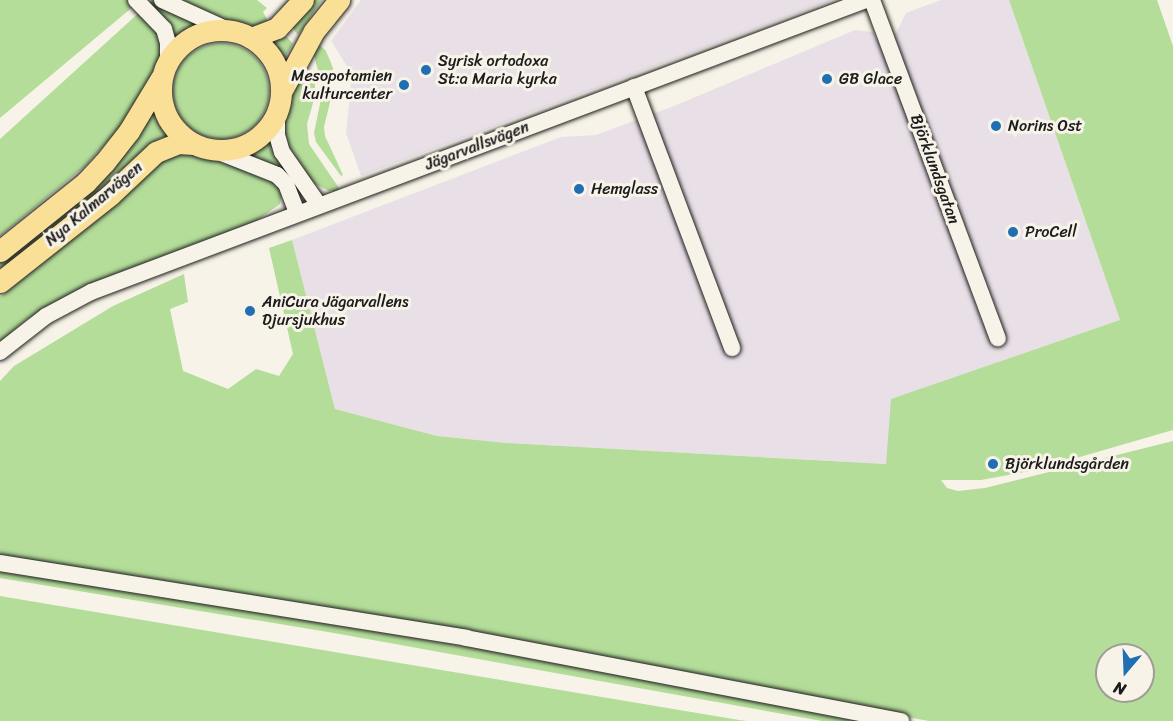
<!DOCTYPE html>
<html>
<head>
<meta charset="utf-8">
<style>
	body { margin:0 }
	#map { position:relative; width:1173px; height:721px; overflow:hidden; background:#f7f3e8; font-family:Sriracha,sans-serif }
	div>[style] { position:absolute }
	.built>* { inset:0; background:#e9e0e7 }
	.green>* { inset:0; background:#b4dd9a }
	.round { border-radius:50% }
	.roads { filter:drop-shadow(0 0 2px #1c1c1c) drop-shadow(0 0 2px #1c1c1c) }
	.minor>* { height:16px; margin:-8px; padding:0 8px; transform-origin:8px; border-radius:8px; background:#f7f3e8 }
	.major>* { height:21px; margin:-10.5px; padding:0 10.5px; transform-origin:10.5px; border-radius:10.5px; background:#fadf96 }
	.major>.ring { margin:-10.5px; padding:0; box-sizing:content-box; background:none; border:21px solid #fadf96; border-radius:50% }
	.dots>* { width:16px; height:16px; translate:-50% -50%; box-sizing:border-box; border:3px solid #f7f3e8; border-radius:50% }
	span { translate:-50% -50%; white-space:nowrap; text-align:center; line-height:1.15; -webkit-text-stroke:6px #f7f3e8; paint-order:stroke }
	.poi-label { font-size:16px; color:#1c1c1c }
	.left { translate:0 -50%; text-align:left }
	.right { translate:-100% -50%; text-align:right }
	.street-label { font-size:16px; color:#1c1c1c }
	.north { position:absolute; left:1095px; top:643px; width:60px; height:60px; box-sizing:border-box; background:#f7f3e8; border:2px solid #9f9d96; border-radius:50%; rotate:199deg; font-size:16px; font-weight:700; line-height:24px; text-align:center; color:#1c1c1c }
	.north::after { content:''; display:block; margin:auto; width:21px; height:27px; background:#1f6fb2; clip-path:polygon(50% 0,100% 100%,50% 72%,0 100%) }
</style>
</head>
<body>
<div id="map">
	<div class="built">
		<div style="clip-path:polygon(361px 0,833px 0,361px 176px,346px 133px,352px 74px,331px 41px)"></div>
		<div style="clip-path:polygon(941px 0,1009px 0,1120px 320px,887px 464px,507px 443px,437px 436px,335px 409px,292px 240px,561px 137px,596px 135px,674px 106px,855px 30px,873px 32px,876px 39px,896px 33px,906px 13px)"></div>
	</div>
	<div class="green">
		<div style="clip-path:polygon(0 0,131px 0,135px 5px,0 118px)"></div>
		<div style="clip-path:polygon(152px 0,175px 13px,201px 24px,175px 40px,149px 4px)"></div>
		<div style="clip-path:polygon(173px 0,257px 0,267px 8px,263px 12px,269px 23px,253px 27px,224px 22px)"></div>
		<div style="clip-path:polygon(314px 0,322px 0,298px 35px,292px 27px)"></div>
		<div style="clip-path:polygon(evenodd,1009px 0,1157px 0,1173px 46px,1173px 430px,1035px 470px,981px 480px,941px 480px,947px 488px,958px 491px,985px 488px,1173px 441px,1173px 721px,929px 721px,0 556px,0 381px,14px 366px,113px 306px,184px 274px,188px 302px,170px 309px,183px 371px,228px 389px,256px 369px,279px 376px,293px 354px,269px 248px,292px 240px,335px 409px,437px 436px,507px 443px,886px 464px,891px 399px,1120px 320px,1009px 0,1107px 655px,1143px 655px,1143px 691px,1107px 691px,1107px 655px)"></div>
		<div style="clip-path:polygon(142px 10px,161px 33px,163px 50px,144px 91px,119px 129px,85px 166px,0 236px,0 139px)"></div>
		<div style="clip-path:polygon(285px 35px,293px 44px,282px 62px,270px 44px)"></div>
		<div class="round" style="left:173px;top:43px;width:96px;height:96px"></div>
		<div style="clip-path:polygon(318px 43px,326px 51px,333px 68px,331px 98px,324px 127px,325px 136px,343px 175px,341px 176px,316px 142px,314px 133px,323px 89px,313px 52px)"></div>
		<div style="clip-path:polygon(303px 70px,311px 73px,315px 83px,315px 96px,307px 124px,309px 144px,341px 191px,329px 191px,313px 183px,288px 145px,284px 133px,286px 109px)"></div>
		<div style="clip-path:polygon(156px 108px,170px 134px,151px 143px,93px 196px,0 269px,0 263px,94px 187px,118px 162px)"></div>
		<div style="clip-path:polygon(269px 138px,278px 158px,289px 174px,245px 154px)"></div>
		<div style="clip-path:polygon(183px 152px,249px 170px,277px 182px,282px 193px,280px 204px,256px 221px,58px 302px,27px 319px,0 342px,0 297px,90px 225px,161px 159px)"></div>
		<div style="clip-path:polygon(0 569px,668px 680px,874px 721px,822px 721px,334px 633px,0 578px)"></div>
		<div style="clip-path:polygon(0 596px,739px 720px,747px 721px,0 721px)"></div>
	</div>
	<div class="roads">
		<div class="minor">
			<div style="left:136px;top:0;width:40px;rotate:46deg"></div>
			<div style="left:164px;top:29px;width:15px;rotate:74deg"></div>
			<div style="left:168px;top:43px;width:17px;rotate:90deg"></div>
			<div style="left:162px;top:0;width:72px;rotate:24.4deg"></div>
			<div style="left:872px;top:0;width:361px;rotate:69.6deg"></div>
			<div style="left:634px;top:87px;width:279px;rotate:69.4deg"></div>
			<div style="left:277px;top:111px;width:24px;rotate:90deg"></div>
			<div style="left:277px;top:135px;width:18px;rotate:74deg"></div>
			<div style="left:282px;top:152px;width:65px;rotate:55.1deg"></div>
			<div style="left:214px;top:150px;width:68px;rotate:21.6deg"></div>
			<div style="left:277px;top:175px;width:13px;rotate:45deg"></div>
			<div style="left:286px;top:184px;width:31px;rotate:69deg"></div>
			<div style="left:0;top:352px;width:58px;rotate:-38deg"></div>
			<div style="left:46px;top:316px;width:51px;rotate:-28.1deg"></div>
			<div style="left:91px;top:292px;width:828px;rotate:-20.65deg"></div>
			<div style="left:0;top:563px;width:472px;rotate:9.1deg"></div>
			<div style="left:466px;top:638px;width:443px;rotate:10.8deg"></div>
		</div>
		<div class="major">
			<div class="ring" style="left:161px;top:30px;width:99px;height:99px"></div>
			<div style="left:251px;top:38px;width:28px;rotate:-21deg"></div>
			<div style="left:277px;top:28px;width:38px;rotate:-47deg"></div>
			<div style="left:281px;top:92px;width:69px;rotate:-61.6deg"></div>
			<div style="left:314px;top:31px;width:40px;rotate:-51deg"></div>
			<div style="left:0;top:251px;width:110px;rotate:-38.7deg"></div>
			<div style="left:86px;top:182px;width:26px;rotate:-47deg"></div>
			<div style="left:104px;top:163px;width:41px;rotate:-52deg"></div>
			<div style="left:129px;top:131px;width:62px;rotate:-58.9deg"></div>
			<div style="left:0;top:282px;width:140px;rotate:-38.3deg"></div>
			<div style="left:110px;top:195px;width:63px;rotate:-43.1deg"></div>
			<div style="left:156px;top:152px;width:24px;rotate:-22deg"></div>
			<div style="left:178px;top:143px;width:16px;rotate:4deg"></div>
		</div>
	</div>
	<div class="dots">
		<div style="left:426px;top:70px;background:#1f6fb2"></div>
		<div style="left:827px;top:79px;background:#1f6fb2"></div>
		<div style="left:404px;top:85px;background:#1f6fb2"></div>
		<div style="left:996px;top:126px;background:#1f6fb2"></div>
		<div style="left:579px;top:189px;background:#1f6fb2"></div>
		<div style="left:1013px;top:232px;background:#1f6fb2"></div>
		<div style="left:250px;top:311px;background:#1f6fb2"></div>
		<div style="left:993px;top:464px;background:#1f6fb2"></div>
	</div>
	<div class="poi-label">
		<span class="left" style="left:438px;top:70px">Syrisk ortodoxa<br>St:a Maria kyrka</span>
		<span class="right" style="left:392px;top:85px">Mesopotamien<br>kulturcenter</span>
		<span class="left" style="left:839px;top:79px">GB Glace</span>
		<span class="left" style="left:1008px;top:126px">Norins Ost</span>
		<span class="left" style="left:591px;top:189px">Hemglass</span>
		<span class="left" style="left:1025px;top:232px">ProCell</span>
		<span class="left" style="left:262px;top:311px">AniCura Jägarvallens<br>Djursjukhus</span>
		<span class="left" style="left:1005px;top:464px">Björklundsgården</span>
	</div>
	<div class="street-label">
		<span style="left:477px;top:146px;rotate:-21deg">Jägarvallsvägen</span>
		<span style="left:935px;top:169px;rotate:70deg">Björklundsgatan</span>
		<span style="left:94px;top:204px;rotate:-40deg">Nya Kalmarvägen</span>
	</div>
	<div class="north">N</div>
</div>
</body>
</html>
